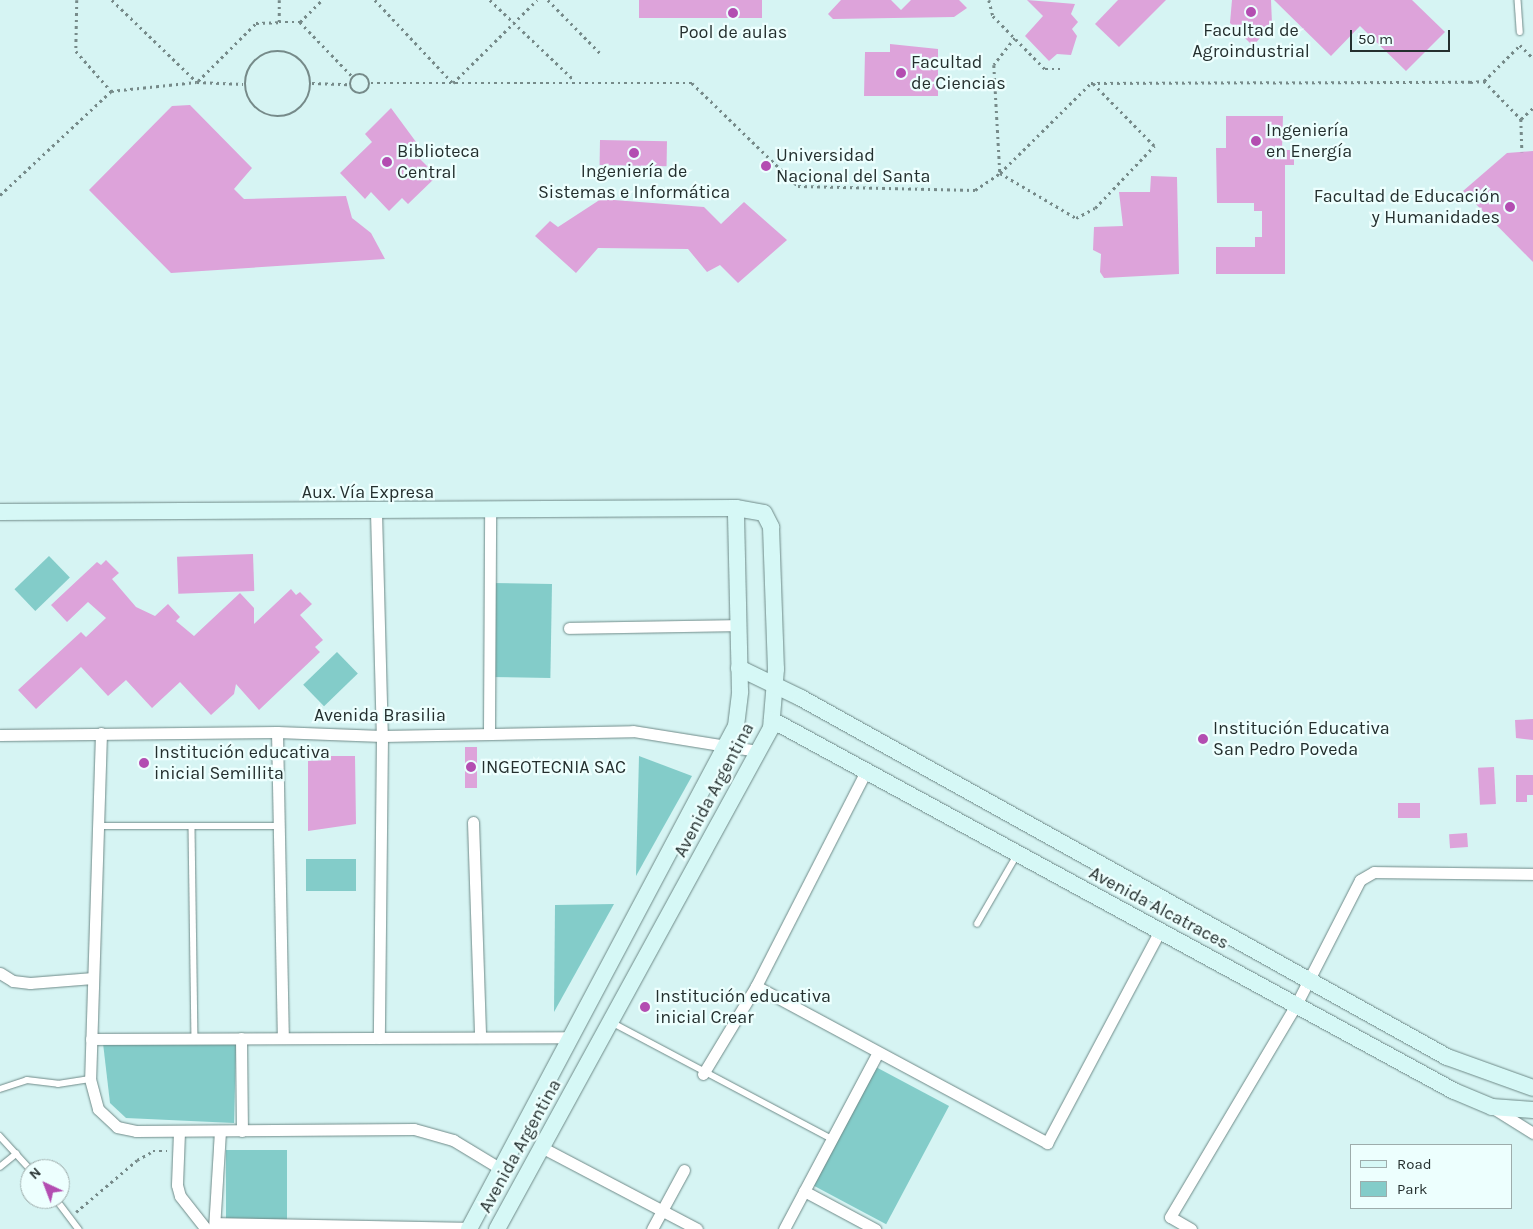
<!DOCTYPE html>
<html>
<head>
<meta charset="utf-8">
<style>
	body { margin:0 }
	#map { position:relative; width:1533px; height:1229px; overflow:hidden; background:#d6f4f3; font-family:Karla,sans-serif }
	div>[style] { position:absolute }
	.green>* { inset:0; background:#83ccc9; transform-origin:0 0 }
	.building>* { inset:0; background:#dda3da; transform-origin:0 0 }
	.path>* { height:2.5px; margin-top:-1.25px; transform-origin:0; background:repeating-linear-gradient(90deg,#768a89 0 2.5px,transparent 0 6.5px) }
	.path>.ring { margin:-1.25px; padding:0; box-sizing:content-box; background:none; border:2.5px solid #768a89; border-radius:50% }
	.roads { filter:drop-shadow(0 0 1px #6f8a88) drop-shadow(0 0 1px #6f8a88) }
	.lane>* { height:5.5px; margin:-2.75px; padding:0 2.75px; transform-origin:2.75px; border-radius:2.75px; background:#fff }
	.street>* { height:11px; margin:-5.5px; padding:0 5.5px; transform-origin:5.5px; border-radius:5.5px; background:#fff }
	.secondary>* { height:16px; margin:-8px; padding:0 8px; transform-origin:8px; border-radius:8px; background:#d6f8f6 }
	.dots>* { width:14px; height:14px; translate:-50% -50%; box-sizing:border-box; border:2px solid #edfffe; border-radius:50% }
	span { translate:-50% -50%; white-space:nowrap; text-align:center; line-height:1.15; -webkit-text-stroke:4.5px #edfffe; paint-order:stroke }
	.poi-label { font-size:18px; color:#242f2e }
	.left { translate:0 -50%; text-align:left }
	.right { translate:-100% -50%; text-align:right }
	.street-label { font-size:18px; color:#242f2e }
	.legend { position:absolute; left:1350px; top:1144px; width:162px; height:65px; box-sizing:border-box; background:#edfffe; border:1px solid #9dacab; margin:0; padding:6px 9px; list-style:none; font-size:15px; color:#242f2e }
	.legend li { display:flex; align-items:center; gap:10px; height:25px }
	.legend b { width:25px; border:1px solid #9dacab }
	.north { position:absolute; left:20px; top:1159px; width:50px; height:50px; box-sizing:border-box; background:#edfffe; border:1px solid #9dacab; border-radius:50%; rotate:317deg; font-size:14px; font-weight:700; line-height:20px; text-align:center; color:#242f2e }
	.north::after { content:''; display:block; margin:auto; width:18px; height:22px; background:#b34db1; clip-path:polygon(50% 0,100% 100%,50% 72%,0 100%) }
	.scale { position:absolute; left:1350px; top:30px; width:100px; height:22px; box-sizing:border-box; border:2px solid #242f2e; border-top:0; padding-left:6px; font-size:15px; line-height:18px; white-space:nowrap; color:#242f2e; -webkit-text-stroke:4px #edfffe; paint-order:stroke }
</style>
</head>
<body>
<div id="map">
	<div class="green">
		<div style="left:49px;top:556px;width:30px;height:48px;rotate:46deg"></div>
		<div style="left:552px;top:584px;width:94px;height:60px;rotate:91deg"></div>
		<div style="left:337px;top:652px;width:30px;height:47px;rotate:46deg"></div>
		<div style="clip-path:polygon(639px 756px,692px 776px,636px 876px)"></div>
		<div style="left:356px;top:859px;width:32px;height:50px;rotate:90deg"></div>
		<div style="clip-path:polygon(614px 904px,554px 1012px,555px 905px)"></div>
		<div style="clip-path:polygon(103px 1043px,236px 1044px,234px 1123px,126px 1118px,110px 1103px)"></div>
		<div style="left:874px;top:1066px;width:85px;height:134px;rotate:28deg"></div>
		<div style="left:226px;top:1150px;width:61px;height:76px"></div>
	</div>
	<div class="building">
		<div style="left:639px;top:0;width:123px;height:18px"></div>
		<div style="clip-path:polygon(841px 0,891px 0,901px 10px,911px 0,959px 0,967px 8px,954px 17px,833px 19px,828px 14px)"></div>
		<div style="clip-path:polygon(1027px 0,1075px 4px,1071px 14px,1078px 22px,1072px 29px,1077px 36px,1071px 55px,1057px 54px,1049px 61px,1025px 36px,1043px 16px)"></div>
		<div style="clip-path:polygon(1118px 0,1166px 0,1119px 47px,1095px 24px)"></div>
		<div style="clip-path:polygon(1232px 0,1271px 0,1272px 24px,1253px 46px,1230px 23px)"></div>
		<div style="clip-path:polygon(1274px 0,1412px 0,1445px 32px,1406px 71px,1360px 26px,1331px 56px)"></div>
		<div style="clip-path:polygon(890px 44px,938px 49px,938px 96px,864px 96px,865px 52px,890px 52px)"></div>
		<div style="clip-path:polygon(190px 105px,252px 168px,234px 189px,244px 199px,346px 196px,352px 218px,371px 233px,385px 259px,171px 273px,89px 190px,172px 106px)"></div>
		<div style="clip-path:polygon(391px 108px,419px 146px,413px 152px,437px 176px,408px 204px,402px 198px,389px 211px,371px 192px,365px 199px,340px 173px,372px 142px,365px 134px)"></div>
		<div style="clip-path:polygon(1226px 116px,1283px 116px,1282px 150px,1294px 150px,1294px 165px,1285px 165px,1285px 274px,1216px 274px,1216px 247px,1255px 247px,1255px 237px,1262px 237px,1262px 211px,1254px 211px,1254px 203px,1217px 203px,1216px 148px,1226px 148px)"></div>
		<div style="left:600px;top:140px;width:67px;height:25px;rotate:1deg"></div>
		<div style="clip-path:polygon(1533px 151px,1533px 262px,1463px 191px,1507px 153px)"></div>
		<div style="clip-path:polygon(1151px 176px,1177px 177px,1179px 274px,1104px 278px,1100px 272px,1101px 254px,1093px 250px,1094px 227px,1123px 226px,1119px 192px,1150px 192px)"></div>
		<div style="clip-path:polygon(601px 199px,704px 207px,721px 224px,744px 202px,787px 240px,738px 283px,720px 265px,707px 272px,688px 249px,598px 248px,576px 273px,535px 236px,550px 221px,558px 227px)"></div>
		<div style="left:253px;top:554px;width:37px;height:76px;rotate:88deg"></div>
		<div style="clip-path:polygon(106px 560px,119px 573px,112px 579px,136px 607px,155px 616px,168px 604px,180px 617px,176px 621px,194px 636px,240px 593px,254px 608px,254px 624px,291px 589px,296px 595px,300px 592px,312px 604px,300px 615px,323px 640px,315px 647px,320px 652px,259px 710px,236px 684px,234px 694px,211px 715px,180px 682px,152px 708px,126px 680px,108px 696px,81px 667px,36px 709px,18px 690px,81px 632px,86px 637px,106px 618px,88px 602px,67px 622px,51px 605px,97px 562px,101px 565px)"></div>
		<div style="clip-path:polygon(1533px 719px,1533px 740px,1516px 738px,1515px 720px)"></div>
		<div style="left:465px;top:747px;width:12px;height:41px"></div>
		<div style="clip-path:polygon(331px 756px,355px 756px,356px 824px,308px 831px,308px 761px,331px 760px)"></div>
		<div style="left:1494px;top:767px;width:37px;height:16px;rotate:87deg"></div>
		<div style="clip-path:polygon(1516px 775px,1533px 775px,1533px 795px,1527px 795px,1527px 802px,1516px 802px)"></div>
		<div style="left:1420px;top:803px;width:15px;height:22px;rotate:90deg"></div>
		<div style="left:1467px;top:833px;width:14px;height:18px;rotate:86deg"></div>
	</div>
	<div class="path">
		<div style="left:77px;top:0;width:51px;rotate:91.1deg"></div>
		<div style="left:76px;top:51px;width:53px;rotate:48.8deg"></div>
		<div style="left:111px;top:91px;width:86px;rotate:-6deg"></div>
		<div style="left:197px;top:82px;width:46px;rotate:2.5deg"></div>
		<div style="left:112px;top:0;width:118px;rotate:44deg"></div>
		<div style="left:375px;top:0;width:114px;rotate:46.8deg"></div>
		<div style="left:453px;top:83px;width:118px;rotate:-44.7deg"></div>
		<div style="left:490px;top:0;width:116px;rotate:43.6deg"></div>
		<div style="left:548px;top:0;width:77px;rotate:45.5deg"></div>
		<div style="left:989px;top:0;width:16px;rotate:76deg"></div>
		<div style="left:993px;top:16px;width:74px;rotate:45.5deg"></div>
		<div style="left:1045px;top:69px;width:19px"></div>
		<div style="left:279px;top:22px;width:22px;rotate:-90deg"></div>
		<div style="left:300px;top:22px;width:31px;rotate:-45deg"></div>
		<div style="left:1015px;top:38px;width:34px;rotate:128deg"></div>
		<div style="left:994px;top:65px;width:108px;rotate:86.8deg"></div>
		<div style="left:1000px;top:173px;width:88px;rotate:30.6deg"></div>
		<div style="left:1076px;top:218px;width:21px;rotate:-28deg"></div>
		<div style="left:1095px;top:208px;width:86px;rotate:-46.4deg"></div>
		<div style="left:1154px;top:146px;width:88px;rotate:-134.5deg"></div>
		<div class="ring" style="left:245px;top:51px;width:63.5px;height:63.5px"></div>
		<div class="ring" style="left:350px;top:74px;width:17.5px;height:17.5px"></div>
		<div style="left:198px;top:81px;width:82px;rotate:-45deg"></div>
		<div style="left:256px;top:23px;width:23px;rotate:-2deg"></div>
		<div style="left:279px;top:22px;width:21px"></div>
		<div style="left:300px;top:22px;width:75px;rotate:46.1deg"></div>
		<div style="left:1484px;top:81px;width:53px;rotate:45.8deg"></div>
		<div style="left:1521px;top:119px;width:16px;rotate:-43deg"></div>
		<div style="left:312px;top:83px;width:36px;rotate:2deg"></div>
		<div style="left:371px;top:83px;width:321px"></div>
		<div style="left:692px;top:83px;width:148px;rotate:44.2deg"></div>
		<div style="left:798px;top:186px;width:177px;rotate:1.3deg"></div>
		<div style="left:975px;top:190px;width:30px;rotate:-34deg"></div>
		<div style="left:1000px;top:173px;width:128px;rotate:-44.7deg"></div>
		<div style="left:1091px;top:83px;width:379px;rotate:-0.2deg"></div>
		<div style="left:1470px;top:82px;width:14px;rotate:-4deg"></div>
		<div style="left:1484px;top:81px;width:51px;rotate:-45deg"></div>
		<div style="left:1520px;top:45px;width:18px;rotate:45deg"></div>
		<div style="left:1521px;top:119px;width:33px;rotate:88deg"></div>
		<div style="left:0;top:195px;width:152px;rotate:-43.1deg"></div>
		<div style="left:76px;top:1212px;width:80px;rotate:-40.4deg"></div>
		<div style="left:137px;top:1160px;width:18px;rotate:-29deg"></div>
		<div style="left:153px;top:1151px;width:14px"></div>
	</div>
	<div class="roads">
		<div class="lane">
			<div style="left:1518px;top:0;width:32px;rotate:86deg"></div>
			<div style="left:98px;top:826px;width:181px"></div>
			<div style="left:192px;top:827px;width:211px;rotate:89.2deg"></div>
			<div style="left:977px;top:924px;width:80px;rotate:-59.9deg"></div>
			<div style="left:611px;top:1022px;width:250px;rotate:27.9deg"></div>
			<div style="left:0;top:1089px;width:28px;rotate:-18deg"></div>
			<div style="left:27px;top:1080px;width:31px;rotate:7deg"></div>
			<div style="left:58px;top:1084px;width:32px;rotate:-9deg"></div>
			<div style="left:0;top:1136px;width:45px;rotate:47.7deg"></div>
			<div style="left:0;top:1167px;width:21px;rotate:-39deg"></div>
			<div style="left:56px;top:1199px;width:38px;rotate:53deg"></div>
		</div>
		<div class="street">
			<div style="left:376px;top:512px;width:224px;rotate:88.5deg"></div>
			<div style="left:382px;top:736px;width:302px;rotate:90.6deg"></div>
			<div style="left:569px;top:628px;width:169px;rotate:-1deg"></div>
			<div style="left:489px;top:731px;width:220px;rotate:-89.7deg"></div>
			<div style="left:277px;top:732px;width:306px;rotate:88.9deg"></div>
			<div style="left:101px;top:733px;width:346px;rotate:91.8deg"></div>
			<div style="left:90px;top:1079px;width:31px;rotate:75deg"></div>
			<div style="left:98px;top:1109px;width:26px;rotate:43deg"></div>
			<div style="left:117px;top:1127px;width:19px;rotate:12deg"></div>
			<div style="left:136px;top:1131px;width:278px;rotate:-0.4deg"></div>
			<div style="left:414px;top:1129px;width:41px;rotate:15.8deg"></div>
			<div style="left:453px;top:1140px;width:56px;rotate:31.1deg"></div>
			<div style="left:0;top:735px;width:277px;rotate:-0.6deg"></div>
			<div style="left:277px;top:732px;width:105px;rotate:2.2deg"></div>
			<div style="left:382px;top:736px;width:251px;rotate:-1.1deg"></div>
			<div style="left:633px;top:731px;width:127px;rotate:9.1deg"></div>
			<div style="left:473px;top:822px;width:215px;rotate:88.1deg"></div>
			<div style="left:0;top:973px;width:15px;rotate:32deg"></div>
			<div style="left:13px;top:981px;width:17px;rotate:7deg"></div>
			<div style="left:30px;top:983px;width:63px;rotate:-4.5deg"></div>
			<div style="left:756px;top:986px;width:331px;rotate:28.3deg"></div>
			<div style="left:1047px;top:1143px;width:239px;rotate:-62deg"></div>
			<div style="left:241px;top:1038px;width:93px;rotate:89.4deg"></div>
			<div style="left:91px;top:1039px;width:480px;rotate:-0.2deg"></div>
			<div style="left:703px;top:1074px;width:103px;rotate:-58.9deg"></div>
			<div style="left:756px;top:986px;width:242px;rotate:-62.9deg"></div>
			<div style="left:1493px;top:1108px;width:47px;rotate:32deg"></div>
			<div style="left:179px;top:1132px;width:53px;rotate:92.2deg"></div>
			<div style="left:177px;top:1185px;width:11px;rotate:75deg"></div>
			<div style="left:180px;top:1196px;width:42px;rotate:51.8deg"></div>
			<div style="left:541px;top:1147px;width:176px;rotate:27.7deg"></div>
			<div style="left:804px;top:1191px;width:81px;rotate:28.2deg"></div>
			<div style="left:215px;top:1223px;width:254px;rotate:1.1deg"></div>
			<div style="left:214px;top:1229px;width:98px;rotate:-86.5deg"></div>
			<div style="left:652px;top:1229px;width:67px;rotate:-61.5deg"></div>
			<div style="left:784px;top:1229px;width:200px;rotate:-62deg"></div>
			<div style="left:1191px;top:1229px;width:24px;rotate:-150deg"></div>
			<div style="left:1170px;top:1217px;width:249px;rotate:-59.3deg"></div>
			<div style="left:1297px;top:1003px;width:138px;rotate:-62.9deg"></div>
			<div style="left:1360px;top:880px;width:16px;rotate:-30deg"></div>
			<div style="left:1374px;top:872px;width:159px;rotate:0.7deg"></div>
		</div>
		<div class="secondary">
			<div style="left:0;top:512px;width:736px;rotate:-0.31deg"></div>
			<div style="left:736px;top:508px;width:28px;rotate:10deg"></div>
			<div style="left:764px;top:513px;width:16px;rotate:63deg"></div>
			<div style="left:771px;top:527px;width:142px;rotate:88deg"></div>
			<div style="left:776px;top:669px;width:59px;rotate:94.8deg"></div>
			<div style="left:771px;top:728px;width:571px;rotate:118.67deg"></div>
			<div style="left:739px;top:668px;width:69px;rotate:25.8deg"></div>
			<div style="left:801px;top:698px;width:739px;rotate:29.06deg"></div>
			<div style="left:1447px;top:1057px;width:91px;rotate:19.8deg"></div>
			<div style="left:772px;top:720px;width:776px;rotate:28.55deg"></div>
			<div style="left:1454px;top:1091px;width:41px;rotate:22.8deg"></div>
			<div style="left:1492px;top:1107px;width:41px;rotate:4.2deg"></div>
			<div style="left:469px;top:1229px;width:569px;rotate:-62.04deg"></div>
			<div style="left:736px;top:726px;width:35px;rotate:-83deg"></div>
			<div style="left:740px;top:691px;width:183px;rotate:-91.3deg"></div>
		</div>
	</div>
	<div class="dots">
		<div style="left:1251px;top:12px;background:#b34db1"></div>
		<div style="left:733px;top:13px;background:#b34db1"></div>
		<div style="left:901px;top:73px;background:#b34db1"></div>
		<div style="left:1256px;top:141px;background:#b34db1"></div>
		<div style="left:634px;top:153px;background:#b34db1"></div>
		<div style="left:387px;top:162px;background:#b34db1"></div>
		<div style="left:766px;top:166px;background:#b34db1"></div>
		<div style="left:1510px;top:207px;background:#b34db1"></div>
		<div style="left:1203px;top:739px;background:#b34db1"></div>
		<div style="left:144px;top:763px;background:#b34db1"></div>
		<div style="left:471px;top:767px;background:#b34db1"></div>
		<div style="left:645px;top:1007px;background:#b34db1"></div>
	</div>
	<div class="poi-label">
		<span style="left:1251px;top:41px">Facultad de<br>Agroindustrial</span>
		<span style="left:733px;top:32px">Pool de aulas</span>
		<span class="left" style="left:911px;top:73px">Facultad<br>de Ciencias</span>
		<span class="left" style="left:1266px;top:141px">Ingeniería<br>en Energía</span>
		<span class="left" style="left:397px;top:162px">Biblioteca<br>Central</span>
		<span class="left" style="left:776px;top:166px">Universidad<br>Nacional del Santa</span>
		<span style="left:634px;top:182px">Ingeniería de<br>Sistemas e Informática</span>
		<span class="right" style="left:1500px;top:207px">Facultad de Educación<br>y Humanidades</span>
		<span class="left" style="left:1213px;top:739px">Institución Educativa<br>San Pedro Poveda</span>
		<span class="left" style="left:154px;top:763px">Institución educativa<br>inicial Semillita</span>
		<span class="left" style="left:481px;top:767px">INGEOTECNIA SAC</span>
		<span class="left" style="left:655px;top:1007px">Institución educativa<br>inicial Crear</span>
	</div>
	<div class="street-label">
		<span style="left:368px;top:492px">Aux. Vía Expresa</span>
		<span style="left:380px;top:715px">Avenida Brasilia</span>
		<span style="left:714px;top:790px;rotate:-62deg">Avenida Argentina</span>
		<span style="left:1159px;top:908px;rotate:28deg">Avenida Alcatraces</span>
		<span style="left:520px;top:1146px;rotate:-61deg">Avenida Argentina</span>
	</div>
	<ul class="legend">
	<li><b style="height:6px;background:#d6f8f6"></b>Road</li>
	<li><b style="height:14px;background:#83ccc9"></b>Park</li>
	</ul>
	<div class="north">N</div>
	<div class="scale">50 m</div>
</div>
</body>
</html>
